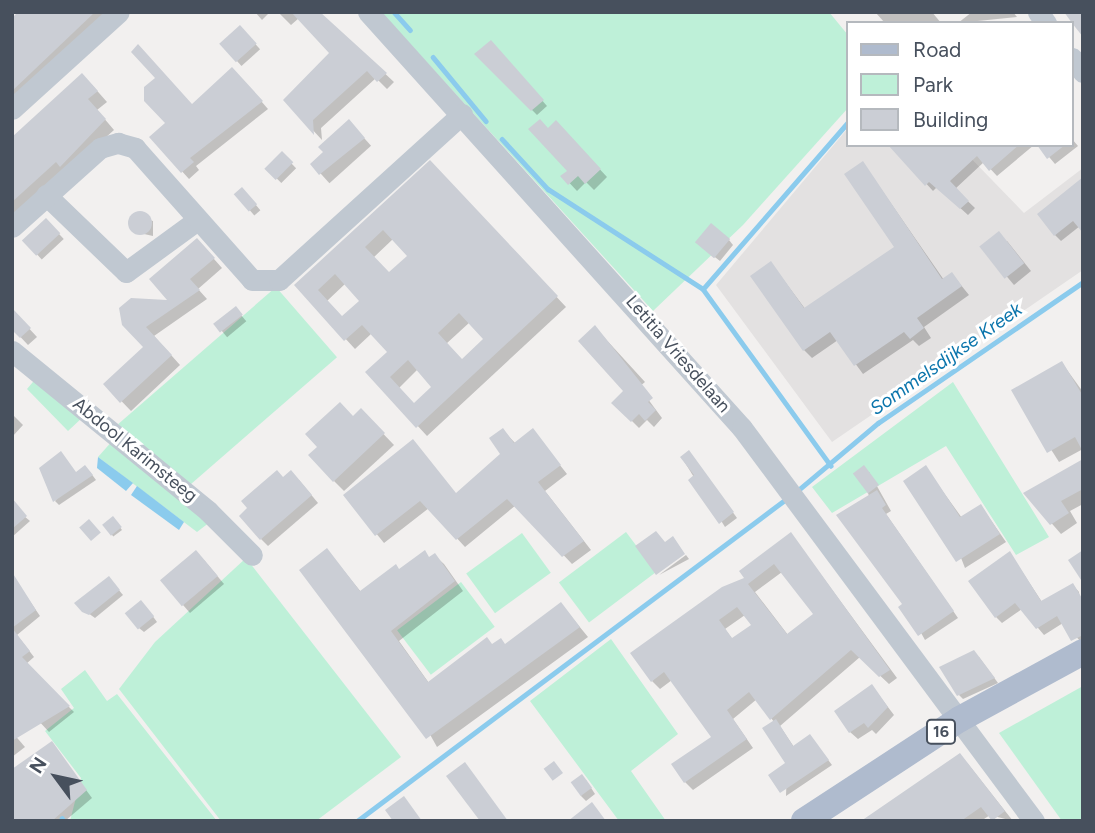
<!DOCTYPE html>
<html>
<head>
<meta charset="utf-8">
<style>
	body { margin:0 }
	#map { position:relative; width:1095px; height:833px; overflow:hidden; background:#f2f0ef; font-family:Figtree,sans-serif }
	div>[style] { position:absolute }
	.education>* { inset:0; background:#e3e1e1 }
	.green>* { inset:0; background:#bef0d8; transform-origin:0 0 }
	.water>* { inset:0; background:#8bcbed }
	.shadow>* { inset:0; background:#0003; transform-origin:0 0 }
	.stream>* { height:4.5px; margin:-2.25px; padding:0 2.25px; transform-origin:2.25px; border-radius:2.25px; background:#8bcbed }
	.building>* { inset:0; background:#cbced5; transform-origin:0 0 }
	.round { border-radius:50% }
	.minor>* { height:21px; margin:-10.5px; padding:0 10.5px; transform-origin:10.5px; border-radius:10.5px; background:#c0c8d1 }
	.major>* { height:26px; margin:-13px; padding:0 13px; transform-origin:13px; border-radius:13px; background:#afbbce }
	span { translate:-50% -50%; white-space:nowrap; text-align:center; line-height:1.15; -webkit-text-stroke:6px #fff; paint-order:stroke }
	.shield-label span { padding:2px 5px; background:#fff; border:2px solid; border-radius:5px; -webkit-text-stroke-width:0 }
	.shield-label { font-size:16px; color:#47505d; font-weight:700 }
	.street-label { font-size:18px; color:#47505d }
	.water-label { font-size:19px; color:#0b75ac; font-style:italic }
	.frame { position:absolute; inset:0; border:14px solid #47505d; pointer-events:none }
	.legend { position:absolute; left:846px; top:21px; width:228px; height:126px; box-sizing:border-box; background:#fff; border:2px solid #b5b9be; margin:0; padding:9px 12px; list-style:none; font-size:21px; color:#47505d }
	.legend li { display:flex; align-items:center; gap:14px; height:35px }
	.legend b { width:35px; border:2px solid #b5b9be }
	.north { position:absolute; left:21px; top:742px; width:70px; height:70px; -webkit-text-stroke:5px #fff; paint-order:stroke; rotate:303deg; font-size:19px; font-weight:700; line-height:28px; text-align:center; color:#47505d }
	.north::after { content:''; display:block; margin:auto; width:24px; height:32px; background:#47505d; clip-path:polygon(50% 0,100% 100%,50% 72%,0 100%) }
</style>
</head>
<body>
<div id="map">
	<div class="education">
		<div style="clip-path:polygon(848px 128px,848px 145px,958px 145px,1024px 213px,1083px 168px,1083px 270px,832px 442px,716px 285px)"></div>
	</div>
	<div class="green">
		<div style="clip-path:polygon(381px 12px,829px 12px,848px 35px,848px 108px,743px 225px,653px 311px)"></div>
		<div style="left:276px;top:287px;width:93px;height:209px;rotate:49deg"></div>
		<div style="clip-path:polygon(38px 376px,83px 417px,68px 431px,27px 389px)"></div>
		<div style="clip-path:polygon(953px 382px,1049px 537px,1016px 555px,946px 446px,832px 513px,812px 487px)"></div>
		<div style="clip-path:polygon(114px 439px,210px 522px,197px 532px,98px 457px)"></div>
		<div style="left:626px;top:532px;width:50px;height:84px;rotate:53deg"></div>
		<div style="left:522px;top:533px;width:49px;height:69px;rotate:54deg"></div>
		<div style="clip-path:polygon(246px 558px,401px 757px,316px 821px,221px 821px,119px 689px,155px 642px)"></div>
		<div style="left:461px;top:582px;width:56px;height:80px;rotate:53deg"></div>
		<div style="clip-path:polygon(611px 639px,678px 734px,631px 771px,666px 821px,619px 821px,530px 701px)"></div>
		<div style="clip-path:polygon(85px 670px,107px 701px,117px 694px,217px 821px,70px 821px,81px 778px,45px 731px,74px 708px,61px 689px)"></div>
		<div style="clip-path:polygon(1083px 686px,1083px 821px,1062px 821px,999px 733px)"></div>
	</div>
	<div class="water">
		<div style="clip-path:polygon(98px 457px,133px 483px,126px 491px,97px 468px)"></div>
		<div style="clip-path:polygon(137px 486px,184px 522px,179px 530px,131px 495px)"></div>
	</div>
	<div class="shadow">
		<div style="clip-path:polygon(22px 12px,120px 12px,12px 106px,12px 21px)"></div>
		<div style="clip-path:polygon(255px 12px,270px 12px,262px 20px)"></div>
		<div style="clip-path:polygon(278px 12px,319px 12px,394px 82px,387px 89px,376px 78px,321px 128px,322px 140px,285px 100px,332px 53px,299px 18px,291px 25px)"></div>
		<div style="clip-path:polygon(875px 12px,932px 12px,941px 23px,885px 23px)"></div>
		<div style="clip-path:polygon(972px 12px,1013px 12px,1017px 17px,958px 23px)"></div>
		<div style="left:240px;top:27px;width:30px;height:25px;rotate:48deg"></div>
		<div style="clip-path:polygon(495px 47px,547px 106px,537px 115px,477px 54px)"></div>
		<div style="clip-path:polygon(239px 76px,268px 109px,196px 166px,199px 170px,189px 179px,151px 137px,167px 123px,158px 79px,192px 106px)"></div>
		<div style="clip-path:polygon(92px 85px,107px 102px,97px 110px,114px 130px,18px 216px,12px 211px,12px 139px)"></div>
		<div style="clip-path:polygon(556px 122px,607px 177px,594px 190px,586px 182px,577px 191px,563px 176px,569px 171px,548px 130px)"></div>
		<div style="left:355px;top:128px;width:24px;height:56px;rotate:48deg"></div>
		<div style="clip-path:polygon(1072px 139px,1078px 146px,1055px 164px,1039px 145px,1072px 145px)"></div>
		<div style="clip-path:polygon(891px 145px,1034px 145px,997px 176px,984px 162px,955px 189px,975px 208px,968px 215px,937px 187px,933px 191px)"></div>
		<div style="left:282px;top:154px;width:20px;height:21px;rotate:45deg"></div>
		<div style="clip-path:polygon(863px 163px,944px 280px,952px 274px,969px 295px,924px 327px,931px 338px,919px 346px,913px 340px,863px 374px,838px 340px,812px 358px,804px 350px,771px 263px,806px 310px,896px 248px)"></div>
		<div style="clip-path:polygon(evenodd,440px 172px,566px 307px,427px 436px,368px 372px,390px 352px,372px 333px,355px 349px,296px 285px,440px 172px,393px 239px,409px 256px,389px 275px,373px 258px,393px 239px,440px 172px,346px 283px,361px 301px,343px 318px,327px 301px,346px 283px,440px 172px,470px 322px,485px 339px,462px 361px,446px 344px,470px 322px,440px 172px,418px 369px,434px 387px,414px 405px,399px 388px,418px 369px)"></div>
		<div style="clip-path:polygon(1081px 180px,1080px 226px,1061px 241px,1055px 235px)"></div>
		<div style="left:242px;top:189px;width:28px;height:8px;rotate:49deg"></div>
		<div style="clip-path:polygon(134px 216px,153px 221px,153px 236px,135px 232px)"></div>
		<div style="left:46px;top:220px;width:26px;height:30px;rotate:47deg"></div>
		<div style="clip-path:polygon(729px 240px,733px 245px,720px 261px,702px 247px)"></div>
		<div style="clip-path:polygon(1007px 241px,1031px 271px,1014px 285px,982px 247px)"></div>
		<div style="clip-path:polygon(206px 250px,222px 268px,198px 289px,207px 299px,154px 336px,180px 365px,131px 411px,105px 384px,145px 347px,124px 324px,171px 302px)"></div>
		<div style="left:236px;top:309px;width:16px;height:25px;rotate:50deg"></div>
		<div style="clip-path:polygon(12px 310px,37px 337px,28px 345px,12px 328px)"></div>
		<div style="clip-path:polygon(602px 335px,645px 382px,639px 387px,662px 418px,654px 427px,647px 420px,639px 428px,614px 403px,625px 391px)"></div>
		<div style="clip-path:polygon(1062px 363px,1083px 392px,1083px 449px,1059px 462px,1014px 391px)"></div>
		<div style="clip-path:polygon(12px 414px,23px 425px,12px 437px)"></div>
		<div style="clip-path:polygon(353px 418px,371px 421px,394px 445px,344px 491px,334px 481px)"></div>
		<div style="clip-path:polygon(503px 430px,516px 444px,533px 431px,567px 474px,545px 491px,591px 550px,572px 564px,516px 505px,465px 547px,429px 508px,384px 543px,345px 495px,457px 495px,502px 454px)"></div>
		<div style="clip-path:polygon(693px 457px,737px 518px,725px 527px,682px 458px)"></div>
		<div style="clip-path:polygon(1083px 461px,1083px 504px,1070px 511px,1077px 523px,1061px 534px,1026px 494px)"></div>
		<div style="clip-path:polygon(926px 468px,962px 518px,981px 506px,1006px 542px,965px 568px)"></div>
		<div style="clip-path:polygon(90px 472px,96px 480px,59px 505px,55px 501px,77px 474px)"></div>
		<div style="clip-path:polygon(869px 472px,891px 511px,886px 514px,958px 618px,925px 640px,905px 604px,868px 493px)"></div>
		<div style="clip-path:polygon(283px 479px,299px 480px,318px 503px,268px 546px,261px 539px)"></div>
		<div style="clip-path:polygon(12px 506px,30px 521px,12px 537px)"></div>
		<div style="left:113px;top:518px;width:15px;height:11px;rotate:53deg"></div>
		<div style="clip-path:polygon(evenodd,791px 534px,897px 678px,889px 684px,860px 657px,780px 726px,794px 747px,810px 736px,832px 765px,786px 796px,787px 764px,774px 722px,757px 699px,733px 719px,753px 748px,693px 790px,685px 782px,713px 737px,672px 680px,660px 689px,652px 681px,791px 534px,782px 572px,815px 614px,788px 635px,755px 592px,782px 572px,791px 534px,745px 615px,753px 625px,733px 640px,725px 629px,745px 615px)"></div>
		<div style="clip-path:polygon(327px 550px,361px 592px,434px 555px,444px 564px,463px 591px,399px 641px,429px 683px,493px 646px,506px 646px,561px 604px,588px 637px,437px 747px)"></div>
		<div style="clip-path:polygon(1010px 553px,1042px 602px,1073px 585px,1079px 592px,1083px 644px,1063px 623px,1044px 635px,1022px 609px,1002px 623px,996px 617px)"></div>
		<div style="clip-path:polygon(686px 555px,689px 559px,659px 575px)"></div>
		<div style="clip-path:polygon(204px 560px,224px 584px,190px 613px,183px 605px)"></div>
		<div style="clip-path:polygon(12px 575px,40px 616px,17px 635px,34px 657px,26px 664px,74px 712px,49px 732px,12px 692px)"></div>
		<div style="clip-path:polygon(113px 583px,123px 595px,95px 618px,81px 608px)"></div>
		<div style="clip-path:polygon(146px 607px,157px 622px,144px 632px,139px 628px)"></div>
		<div style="clip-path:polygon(979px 657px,998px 683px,963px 699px,959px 695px)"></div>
		<div style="clip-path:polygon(872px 686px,894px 715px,876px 734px,872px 730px,858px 739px,850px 732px)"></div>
		<div style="clip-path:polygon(12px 732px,25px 747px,12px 757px)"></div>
		<div style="clip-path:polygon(56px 749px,92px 798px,65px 821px,12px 821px)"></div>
		<div style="clip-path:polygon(968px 764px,1013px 821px,990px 815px,981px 821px,865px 821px)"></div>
		<div style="clip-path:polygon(586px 780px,595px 794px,586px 801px,581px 796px)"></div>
	</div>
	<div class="stream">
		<div style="left:394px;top:12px;width:24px;rotate:48deg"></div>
		<div style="left:433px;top:57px;width:83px;rotate:50.4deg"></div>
		<div style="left:502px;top:139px;width:68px;rotate:47.4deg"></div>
		<div style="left:548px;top:189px;width:184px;rotate:32.8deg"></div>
		<div style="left:703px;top:289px;width:218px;rotate:54.1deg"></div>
		<div style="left:703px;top:289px;width:221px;rotate:-49deg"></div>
		<div style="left:796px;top:492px;width:107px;rotate:-40.1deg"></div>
		<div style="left:878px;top:423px;width:249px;rotate:-34.5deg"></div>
		<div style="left:62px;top:818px;width:4px;rotate:56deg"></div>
		<div style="left:357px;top:821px;width:536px;rotate:-36.89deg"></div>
	</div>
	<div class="building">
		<div style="clip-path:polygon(18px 12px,95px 12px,12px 91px,12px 18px)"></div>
		<div style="clip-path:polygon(291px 12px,320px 12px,387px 73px,377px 82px,367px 71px,313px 120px,314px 135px,283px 100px,329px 53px)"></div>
		<div style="clip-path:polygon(1064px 12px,1083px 12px,1083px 37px,1072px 23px)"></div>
		<div style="left:240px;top:25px;width:25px;height:28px;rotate:48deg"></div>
		<div style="clip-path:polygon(491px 40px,544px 100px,531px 111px,474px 54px)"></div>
		<div style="clip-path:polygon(138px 44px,192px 104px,232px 67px,263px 101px,190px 158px,194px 162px,181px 173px,149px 137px,165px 123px,144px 101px,144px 87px,155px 78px,131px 52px)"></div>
		<div style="clip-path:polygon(82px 73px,98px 91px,88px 99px,106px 119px,60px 167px,56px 162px,12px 202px,12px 137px)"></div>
		<div style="clip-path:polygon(349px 119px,365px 138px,319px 175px,310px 164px,323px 152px,318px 147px)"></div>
		<div style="clip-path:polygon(540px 119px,548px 128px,556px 120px,601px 169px,585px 184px,578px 176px,568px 185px,560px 176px,567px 171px,528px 129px)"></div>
		<div style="clip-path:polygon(888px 145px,1019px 145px,989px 171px,977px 156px,950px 181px,969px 201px,960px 209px,929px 182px,925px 186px)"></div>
		<div style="clip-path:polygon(1037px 145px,1065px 145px,1047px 159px)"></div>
		<div style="left:282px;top:151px;width:16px;height:25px;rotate:45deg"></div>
		<div style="clip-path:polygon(evenodd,430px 160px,558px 296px,416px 428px,365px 372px,387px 352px,362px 325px,344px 341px,294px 285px,430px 160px,383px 230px,407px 256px,389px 272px,365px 247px,383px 230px,430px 160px,335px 274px,359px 301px,342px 316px,318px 290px,335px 274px,430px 160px,459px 313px,483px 339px,462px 359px,438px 333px,459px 313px,430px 160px,408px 360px,431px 387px,414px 403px,390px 377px,408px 360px)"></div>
		<div style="clip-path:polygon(863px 161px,942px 279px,952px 272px,962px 286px,917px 318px,924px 328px,910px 339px,904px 332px,854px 366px,830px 332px,803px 351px,750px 276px,771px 261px,804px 308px,894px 247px,844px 174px)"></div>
		<div style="clip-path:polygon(1083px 177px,1083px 233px,1073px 221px,1054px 236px,1037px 214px)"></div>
		<div style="left:242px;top:187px;width:23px;height:11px;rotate:49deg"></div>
		<div class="round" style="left:128px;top:211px;width:24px;height:24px"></div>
		<div style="left:46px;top:218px;width:21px;height:33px;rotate:47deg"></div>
		<div style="left:711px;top:223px;width:25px;height:25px;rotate:40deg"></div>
		<div style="left:999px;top:231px;width:41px;height:25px;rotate:52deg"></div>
		<div style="clip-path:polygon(197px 238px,215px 258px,190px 279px,200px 290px,146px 327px,172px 355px,120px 403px,103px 384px,143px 347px,122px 325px,119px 308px,131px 298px,167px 300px,149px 279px)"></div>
		<div style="left:236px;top:306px;width:11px;height:29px;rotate:52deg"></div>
		<div style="clip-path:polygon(12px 308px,31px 328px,20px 338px,12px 330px)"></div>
		<div style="clip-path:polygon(595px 325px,653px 398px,648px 402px,656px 410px,645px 421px,639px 414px,631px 422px,611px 403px,623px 391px,578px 341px)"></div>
		<div style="clip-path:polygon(1062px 361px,1083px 396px,1083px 452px,1075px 437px,1047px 453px,1011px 390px)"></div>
		<div style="clip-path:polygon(340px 402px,353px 416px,361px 408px,385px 433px,333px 482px,308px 455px,317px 447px,305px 434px)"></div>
		<div style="clip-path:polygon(503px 428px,514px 443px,533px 428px,561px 465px,538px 482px,584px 541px,562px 557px,507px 499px,456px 540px,420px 501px,375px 536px,343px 495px,413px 439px,456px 493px,500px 454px,489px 438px)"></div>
		<div style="clip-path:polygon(689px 450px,734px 512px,719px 524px,688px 480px,694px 475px,680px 457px)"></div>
		<div style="clip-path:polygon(61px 451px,76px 472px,85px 465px,93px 475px,53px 502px,39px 468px)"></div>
		<div style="clip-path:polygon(1083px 459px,1083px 489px,1061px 501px,1069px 513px,1050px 525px,1023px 493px)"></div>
		<div style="left:864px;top:465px;width:25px;height:14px;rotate:53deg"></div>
		<div style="clip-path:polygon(926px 465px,960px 517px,981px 504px,1000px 534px,956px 562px,903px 481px)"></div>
		<div style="clip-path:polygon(277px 470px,283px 477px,291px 470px,312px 495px,260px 540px,239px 516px,247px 508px,241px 501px)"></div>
		<div style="clip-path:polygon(877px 490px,886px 505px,882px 508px,954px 611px,918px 636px,898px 607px,902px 604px,836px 515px)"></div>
		<div style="clip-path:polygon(12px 498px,27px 516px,12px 529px)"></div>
		<div style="left:113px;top:516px;width:14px;height:14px;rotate:51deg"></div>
		<div style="left:89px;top:519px;width:18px;height:13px;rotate:49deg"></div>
		<div style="clip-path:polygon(656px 531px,665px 542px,673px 536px,685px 554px,656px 575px,635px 546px)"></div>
		<div style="clip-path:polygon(evenodd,791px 532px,890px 670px,879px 677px,851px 650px,770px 720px,749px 692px,727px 710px,747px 739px,684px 783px,671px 764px,711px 737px,664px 672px,651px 682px,630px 653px,722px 587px,744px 578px,739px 571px,791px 532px,774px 564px,813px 614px,787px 634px,748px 584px,774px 564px,791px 532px,737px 607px,751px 625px,732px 638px,719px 620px,737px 607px)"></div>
		<div style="clip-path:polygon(327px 548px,360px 591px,396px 564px,399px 569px,425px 550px,429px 557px,435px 553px,455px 581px,391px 631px,428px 682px,487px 637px,492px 644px,501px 638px,505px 644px,561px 602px,580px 627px,426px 739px,299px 570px)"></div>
		<div style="left:196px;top:550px;width:34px;height:47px;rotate:50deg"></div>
		<div style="clip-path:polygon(1083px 550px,1083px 583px,1068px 560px)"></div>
		<div style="clip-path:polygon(1010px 551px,1041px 601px,1073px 583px,1083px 600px,1083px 635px,1071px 641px,1057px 616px,1036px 629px,1015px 603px,995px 618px,968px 581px)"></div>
		<div style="clip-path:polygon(12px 572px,36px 610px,12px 628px,30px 651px,22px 657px,70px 706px,12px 741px)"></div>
		<div style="clip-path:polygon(109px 576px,120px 590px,89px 615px,82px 612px,74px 603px)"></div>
		<div style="left:141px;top:600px;width:21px;height:21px;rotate:51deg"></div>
		<div style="clip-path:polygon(974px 650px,995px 678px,957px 696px,939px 667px)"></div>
		<div style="clip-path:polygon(872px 684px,888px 707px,868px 728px,864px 723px,849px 733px,834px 711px)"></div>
		<div style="clip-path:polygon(776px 719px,793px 746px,810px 734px,829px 760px,780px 793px,768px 775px,785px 763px,762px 728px)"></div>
		<div style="clip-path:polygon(52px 741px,87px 790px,52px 821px,12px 821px,12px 769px)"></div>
		<div style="clip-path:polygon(960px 753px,1005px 811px,992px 821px,981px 807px,961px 821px,861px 821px)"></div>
		<div style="left:554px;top:761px;width:15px;height:13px;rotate:53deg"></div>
		<div style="clip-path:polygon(465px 762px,508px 821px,480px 821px,446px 776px)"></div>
		<div style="left:582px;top:774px;width:17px;height:14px;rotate:54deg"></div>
		<div style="clip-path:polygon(404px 796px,422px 821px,393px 821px,385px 810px)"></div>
		<div style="clip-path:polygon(592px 802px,606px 821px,568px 821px)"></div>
	</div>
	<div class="minor">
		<div style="left:368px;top:12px;width:559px;rotate:48.04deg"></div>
		<div style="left:742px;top:428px;width:490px;rotate:53.4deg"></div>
		<div style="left:1038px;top:12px;width:14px;rotate:54deg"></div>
		<div style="left:1072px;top:58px;width:18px;rotate:52deg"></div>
		<div style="left:12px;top:109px;width:144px;rotate:-42.2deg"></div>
		<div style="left:46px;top:195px;width:111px;rotate:43.9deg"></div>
		<div style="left:126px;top:272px;width:87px;rotate:-36.1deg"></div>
		<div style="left:12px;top:227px;width:118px;rotate:-41.9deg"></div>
		<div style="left:100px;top:148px;width:19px;rotate:-16deg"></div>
		<div style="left:118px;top:143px;width:18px;rotate:16deg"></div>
		<div style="left:135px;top:148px;width:176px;rotate:48.4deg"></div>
		<div style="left:252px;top:280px;width:27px"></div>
		<div style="left:279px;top:280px;width:247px;rotate:-42.2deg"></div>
		<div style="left:12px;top:351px;width:253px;rotate:39.2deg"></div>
		<div style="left:208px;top:511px;width:62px;rotate:45deg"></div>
	</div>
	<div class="major">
		<div style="left:804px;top:821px;width:186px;rotate:-33.2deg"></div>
		<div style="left:960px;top:719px;width:140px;rotate:-28.6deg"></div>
	</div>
	<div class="shield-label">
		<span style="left:941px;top:732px">16</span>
	</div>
	<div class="street-label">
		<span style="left:678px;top:354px;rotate:49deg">Letitia Vriesdelaan</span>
		<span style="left:135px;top:450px;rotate:39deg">Abdool Karimsteeg</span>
	</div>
	<div class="water-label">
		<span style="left:946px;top:359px;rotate:-35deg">Sommelsdijkse Kreek</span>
	</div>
	<div class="frame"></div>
	<ul class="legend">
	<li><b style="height:9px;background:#afbbce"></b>Road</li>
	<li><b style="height:19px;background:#bef0d8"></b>Park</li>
	<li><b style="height:19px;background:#cbced5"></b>Building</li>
	</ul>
	<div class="north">N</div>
</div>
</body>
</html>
